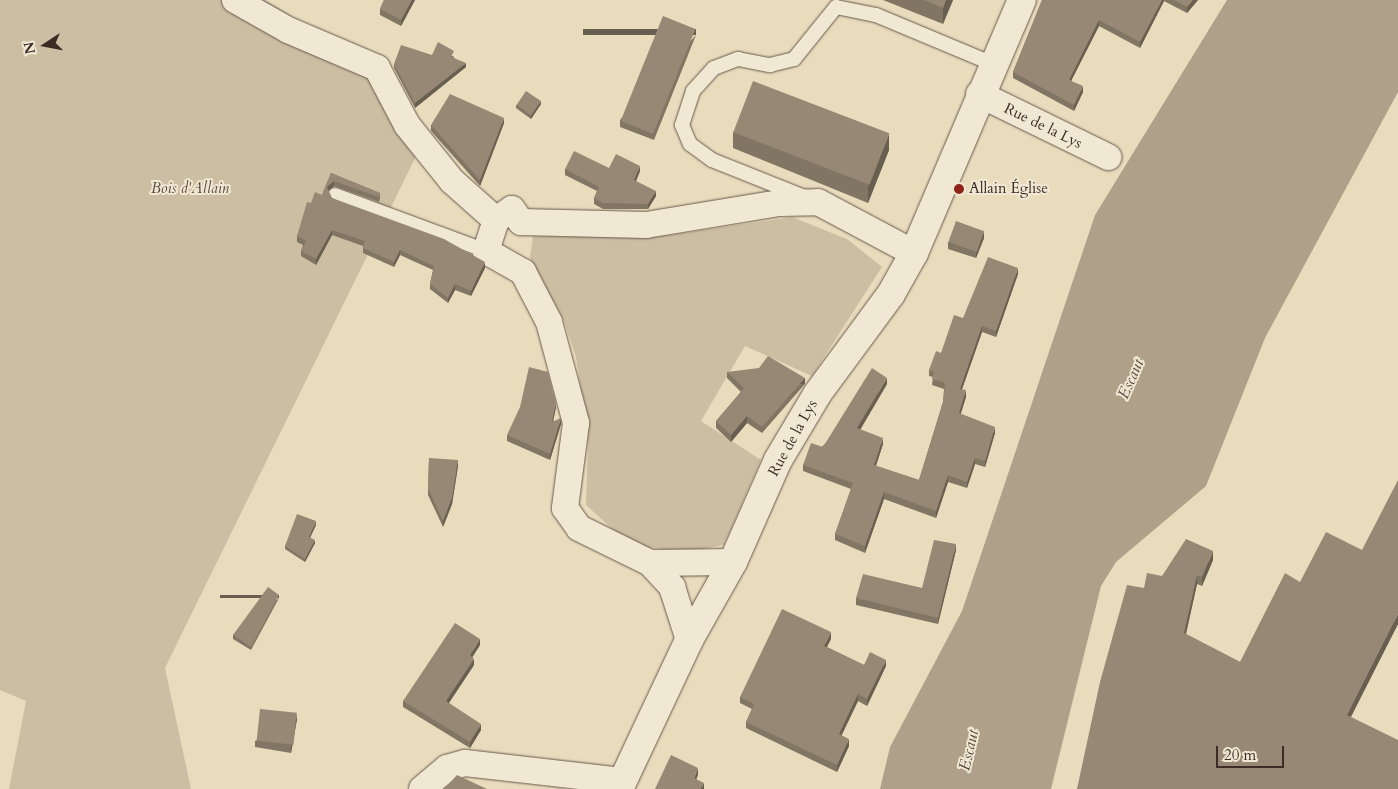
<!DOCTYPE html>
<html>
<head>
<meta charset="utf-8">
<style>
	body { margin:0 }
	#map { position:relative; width:1398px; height:789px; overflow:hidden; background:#e9dcbd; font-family:Cardo,serif }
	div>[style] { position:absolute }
	.green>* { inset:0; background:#ccbea3 }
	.water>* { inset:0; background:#aea089 }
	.roads { filter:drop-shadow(0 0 1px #67584b) drop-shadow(0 0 1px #67584b) }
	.service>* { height:14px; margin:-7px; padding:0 7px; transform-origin:7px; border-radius:7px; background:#f1e8d4 }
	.minor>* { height:26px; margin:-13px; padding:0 13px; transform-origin:13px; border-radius:13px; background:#f1e8d4 }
	.secondary>* { height:28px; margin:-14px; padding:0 14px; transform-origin:14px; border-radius:14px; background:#f1e8d4 }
	.wall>* { inset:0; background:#817564 }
	.shaded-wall>* { inset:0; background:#695f51; transform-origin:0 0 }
	.building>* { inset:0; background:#968874; transform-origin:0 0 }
	.dots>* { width:14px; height:14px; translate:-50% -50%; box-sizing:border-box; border:2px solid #f1e8d4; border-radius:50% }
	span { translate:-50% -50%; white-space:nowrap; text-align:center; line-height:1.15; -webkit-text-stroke:4px #f1e8d4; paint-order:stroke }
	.street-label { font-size:15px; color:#3c2c25 }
	.park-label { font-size:15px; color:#59493e; font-style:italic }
	.poi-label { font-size:15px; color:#3c2c25 }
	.left { translate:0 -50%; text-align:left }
	.water-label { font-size:16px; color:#58493e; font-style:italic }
	.north { position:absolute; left:20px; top:20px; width:50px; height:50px; -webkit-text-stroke:4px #f1e8d4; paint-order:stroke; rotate:259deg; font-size:14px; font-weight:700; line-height:20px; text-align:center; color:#3c2c25 }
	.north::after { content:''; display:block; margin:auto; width:18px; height:22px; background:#3c2c25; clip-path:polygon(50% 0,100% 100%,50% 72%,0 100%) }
	.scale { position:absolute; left:1216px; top:746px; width:68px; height:22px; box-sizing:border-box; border:2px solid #3c2c25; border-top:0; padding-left:6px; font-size:15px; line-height:18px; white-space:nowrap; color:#3c2c25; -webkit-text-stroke:4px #f1e8d4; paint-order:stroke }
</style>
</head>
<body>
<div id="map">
	<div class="green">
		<div style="clip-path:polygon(0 0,265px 0,377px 68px,422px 144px,165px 668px,191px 789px,9px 789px,26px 701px,0 690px)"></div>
		<div style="clip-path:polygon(792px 217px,847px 239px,882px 267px,812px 376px,745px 346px,701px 421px,761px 460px,724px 545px,687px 552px,630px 545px,586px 505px,588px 440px,576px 357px,564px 321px,530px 258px,533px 236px,663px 236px)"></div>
	</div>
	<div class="water">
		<div style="clip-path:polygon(1227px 0,1398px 0,1398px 92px,1265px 338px,1206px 486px,1116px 562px,1101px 586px,1051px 789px,880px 789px,890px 747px,962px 611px,1095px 215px)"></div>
	</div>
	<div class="roads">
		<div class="service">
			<div style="left:335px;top:195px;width:161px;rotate:20.3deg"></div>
			<div style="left:802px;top:196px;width:97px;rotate:-158.2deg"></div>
			<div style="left:712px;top:160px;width:27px;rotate:-144deg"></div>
			<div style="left:690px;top:144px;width:21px;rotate:-113deg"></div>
			<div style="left:682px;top:125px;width:36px;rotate:-72deg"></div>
			<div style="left:693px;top:91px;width:31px;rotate:-48deg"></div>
			<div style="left:714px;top:68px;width:26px;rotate:-21deg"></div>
			<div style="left:738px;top:59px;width:33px;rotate:11deg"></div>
			<div style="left:770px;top:65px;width:25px;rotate:-14deg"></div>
			<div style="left:794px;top:59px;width:67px;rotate:-51.1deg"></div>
			<div style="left:836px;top:7px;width:41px;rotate:11.3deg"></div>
			<div style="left:876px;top:15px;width:127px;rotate:22.7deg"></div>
		</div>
		<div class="minor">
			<div style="left:235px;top:0;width:61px;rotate:29.5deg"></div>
			<div style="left:288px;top:30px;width:97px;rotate:23.1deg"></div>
			<div style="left:377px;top:68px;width:64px;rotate:62.2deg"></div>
			<div style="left:407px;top:125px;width:72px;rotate:51.2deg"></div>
			<div style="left:452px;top:181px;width:59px;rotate:41.6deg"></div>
			<div style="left:496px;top:220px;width:33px;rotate:108deg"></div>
			<div style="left:486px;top:251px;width:43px;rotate:29.6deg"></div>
			<div style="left:523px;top:272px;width:56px;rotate:62.5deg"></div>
			<div style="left:549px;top:322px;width:105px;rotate:75deg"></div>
			<div style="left:576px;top:423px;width:86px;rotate:97.4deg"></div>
			<div style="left:565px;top:508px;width:24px;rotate:55deg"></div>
			<div style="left:579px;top:528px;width:79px;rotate:26.2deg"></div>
			<div style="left:650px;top:563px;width:33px;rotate:47deg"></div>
			<div style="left:672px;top:587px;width:56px;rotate:72.2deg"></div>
			<div style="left:979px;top:94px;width:144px;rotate:26deg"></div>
			<div style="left:496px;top:220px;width:19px;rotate:-35deg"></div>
			<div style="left:512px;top:209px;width:16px;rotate:55deg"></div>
			<div style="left:521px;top:222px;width:125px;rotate:1.4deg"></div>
			<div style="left:646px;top:225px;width:135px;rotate:-9.4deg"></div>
			<div style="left:779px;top:203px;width:39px;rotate:-1deg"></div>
			<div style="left:818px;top:202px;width:109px;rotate:28deg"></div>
			<div style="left:650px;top:563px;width:83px;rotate:-0.7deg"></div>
			<div style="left:422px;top:789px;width:33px;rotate:-40deg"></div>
			<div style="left:447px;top:768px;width:19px;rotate:-16deg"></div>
			<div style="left:465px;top:763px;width:158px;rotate:6.5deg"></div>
		</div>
		<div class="secondary">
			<div style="left:619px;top:789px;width:165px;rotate:-64.8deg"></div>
			<div style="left:689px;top:640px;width:90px;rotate:-60.6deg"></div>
			<div style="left:733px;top:562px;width:111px;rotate:-66.2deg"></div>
			<div style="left:778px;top:460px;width:78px;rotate:-59.2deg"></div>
			<div style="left:818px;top:393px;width:123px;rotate:-53.6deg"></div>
			<div style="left:891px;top:294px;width:47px;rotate:-60.7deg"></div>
			<div style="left:914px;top:253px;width:275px;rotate:-66.9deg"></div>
		</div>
	</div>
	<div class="wall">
		<div style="clip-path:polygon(384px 0,415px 0,401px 26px,380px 15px,380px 9px)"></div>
		<div style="clip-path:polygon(883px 0,953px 0,943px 24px)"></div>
		<div style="clip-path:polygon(1042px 0,1198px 0,1187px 13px,1164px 1px,1140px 48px,1099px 26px,1071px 81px,1083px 92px,1074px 111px,1013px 78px,1013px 72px)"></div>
		<div style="clip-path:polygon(696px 35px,654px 140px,620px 127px,620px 120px)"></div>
		<div style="clip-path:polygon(432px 55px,454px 56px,453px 57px,466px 67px,415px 108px,394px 68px,394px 64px)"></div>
		<div style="clip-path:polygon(541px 104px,531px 119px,516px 108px,516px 105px)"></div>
		<div style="clip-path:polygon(504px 123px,480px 186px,431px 131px,431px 125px)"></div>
		<div style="clip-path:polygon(733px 132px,889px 150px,868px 203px,733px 148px)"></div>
		<div style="clip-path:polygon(609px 168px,640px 171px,636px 181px,656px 196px,648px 209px,603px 209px,594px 204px,594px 198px,597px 191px,565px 175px,565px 169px)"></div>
		<div style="clip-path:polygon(331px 173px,380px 193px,380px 198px,379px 202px,334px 186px,328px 191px,332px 198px,485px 268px,471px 296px,455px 290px,448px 303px,430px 289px,430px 284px,433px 270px,400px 255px,394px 267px,363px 253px,363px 246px,332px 235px,316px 265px,301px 256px,301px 251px,303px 245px,297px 242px,297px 236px,311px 203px,322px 195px)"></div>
		<div style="clip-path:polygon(984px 238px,976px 258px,948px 249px,948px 242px)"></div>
		<div style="clip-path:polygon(1018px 274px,996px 337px,982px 332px,962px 389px,966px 397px,960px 414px,995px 433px,985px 467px,975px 464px,967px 488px,948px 482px,936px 518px,884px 499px,865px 553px,835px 540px,835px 534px,851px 489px,803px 471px,803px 465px,887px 384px,860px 430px,883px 444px,876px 466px,919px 480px,943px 402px,944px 389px,932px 385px,933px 377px,929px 376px,929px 370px,941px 353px,963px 318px)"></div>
		<div style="clip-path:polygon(727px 372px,805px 384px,762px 433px,747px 423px,731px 442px,716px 428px,716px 421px,741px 392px,727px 378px)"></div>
		<div style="clip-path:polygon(556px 407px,553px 421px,561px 424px,550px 460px,507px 441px,507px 435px)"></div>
		<div style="clip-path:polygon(429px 458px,458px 466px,452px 504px,443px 527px,428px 495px)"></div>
		<div style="clip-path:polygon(316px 525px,310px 537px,315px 543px,305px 562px,285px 549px,285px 546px)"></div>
		<div style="clip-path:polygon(956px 550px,938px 624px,856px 605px,856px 598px,922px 588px)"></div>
		<div style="clip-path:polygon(1213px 560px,1202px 586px,1197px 584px,1186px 634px,1240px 662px,1300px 582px,1398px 624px,1351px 717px,1077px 789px,1144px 588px,1162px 576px)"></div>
		<div style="clip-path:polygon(279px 598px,251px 650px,233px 639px,233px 635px)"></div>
		<div style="clip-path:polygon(831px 639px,827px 647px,864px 665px,886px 666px,867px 706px,858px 701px,841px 735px,849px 746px,837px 772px,746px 728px,746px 722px,752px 709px,740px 703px,740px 697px)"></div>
		<div style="clip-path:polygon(480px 645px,472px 657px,474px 665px,449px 703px,481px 730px,470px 748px,403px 707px,403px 701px)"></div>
		<div style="clip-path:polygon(297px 719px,291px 753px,255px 747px,255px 741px)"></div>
	</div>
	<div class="shaded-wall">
		<div style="clip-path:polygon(412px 0,415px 0,401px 26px,401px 20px)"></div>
		<div style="clip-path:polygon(946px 0,953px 0,943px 24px,943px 8px)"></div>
		<div style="clip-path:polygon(1162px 0,1164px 0,1164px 1px,1140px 48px,1140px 42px)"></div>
		<div style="clip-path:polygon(1193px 0,1198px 0,1187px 13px,1187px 7px)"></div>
		<div style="clip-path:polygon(1099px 20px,1099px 26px,1069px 85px,1069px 80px)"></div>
		<div style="left:696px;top:29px;width:6px;height:113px;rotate:90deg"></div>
		<div style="clip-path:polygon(466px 63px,466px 67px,415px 108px,415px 103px)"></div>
		<div style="clip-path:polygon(1083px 86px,1083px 92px,1074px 111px,1074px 105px)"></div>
		<div style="clip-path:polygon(541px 101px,541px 104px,531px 119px,531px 115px)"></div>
		<div style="clip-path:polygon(504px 118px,504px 123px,480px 186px,480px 180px)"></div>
		<div style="clip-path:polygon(889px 134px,889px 150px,868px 203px,868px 187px)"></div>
		<div style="clip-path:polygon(640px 166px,640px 171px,634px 186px,634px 180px)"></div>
		<div style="clip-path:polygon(334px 181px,334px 186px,327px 192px,327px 187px)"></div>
		<div style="clip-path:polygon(656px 191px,656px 196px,648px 209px,648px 204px)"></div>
		<div style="clip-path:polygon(332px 230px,332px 235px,316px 265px,316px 259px)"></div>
		<div style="clip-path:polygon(984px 231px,984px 238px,976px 258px,976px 252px)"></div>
		<div style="clip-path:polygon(400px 250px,400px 255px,394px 267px,394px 262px)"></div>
		<div style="clip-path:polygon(485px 262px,485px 268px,471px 296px,471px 291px)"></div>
		<div style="clip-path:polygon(1018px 268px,1018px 274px,996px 337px,996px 331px)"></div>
		<div style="clip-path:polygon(455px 284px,455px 290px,448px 303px,448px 298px)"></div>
		<div style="clip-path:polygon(982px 326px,982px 332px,960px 395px,960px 389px)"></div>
		<div style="left:805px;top:378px;width:6px;height:65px;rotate:90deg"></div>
		<div style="clip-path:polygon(887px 378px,887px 384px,857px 435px,857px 428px)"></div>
		<div style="clip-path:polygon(966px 390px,966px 397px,959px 420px,959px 413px)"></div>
		<div style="clip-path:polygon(556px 402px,556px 407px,552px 427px,552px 422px)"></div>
		<div style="clip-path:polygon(747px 416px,747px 423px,731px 442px,731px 435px)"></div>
		<div style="clip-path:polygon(561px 418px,561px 424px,550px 460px,550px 454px)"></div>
		<div style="clip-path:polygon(995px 427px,995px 433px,985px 467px,985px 461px)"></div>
		<div style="clip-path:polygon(883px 438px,883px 444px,874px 471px,874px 465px)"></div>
		<div style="clip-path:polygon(975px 458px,975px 464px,967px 488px,967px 482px)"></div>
		<div style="clip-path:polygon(458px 460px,458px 466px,452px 504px,443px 527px,443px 521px)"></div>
		<div style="clip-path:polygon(948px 475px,948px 482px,936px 518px,936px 511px)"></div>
		<div style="clip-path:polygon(884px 492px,884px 499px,865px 553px,865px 546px)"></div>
		<div style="clip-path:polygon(316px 521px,316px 525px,309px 540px,309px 537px)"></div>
		<div style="clip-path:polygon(315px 540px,315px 543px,305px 562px,305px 559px)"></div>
		<div style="clip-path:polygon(956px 544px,956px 550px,938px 624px,938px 618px)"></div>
		<div style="clip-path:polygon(1213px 551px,1213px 560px,1202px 586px,1202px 577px)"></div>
		<div style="clip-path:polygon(1197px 575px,1197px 584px,1184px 642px,1184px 633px)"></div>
		<div style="left:279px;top:595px;width:3px;height:59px;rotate:90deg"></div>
		<div style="clip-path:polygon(1398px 614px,1398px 624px,1347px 724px,1347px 715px)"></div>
		<div style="clip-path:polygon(831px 632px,831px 639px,824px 652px,824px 646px)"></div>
		<div style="clip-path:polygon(480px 639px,480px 645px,470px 661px,470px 655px)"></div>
		<div style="clip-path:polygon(474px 659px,474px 665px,446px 707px,446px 701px)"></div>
		<div style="clip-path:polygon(886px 660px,886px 666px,867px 706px,867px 699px)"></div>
		<div style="clip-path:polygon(858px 694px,858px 701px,839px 741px,839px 734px)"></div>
		<div style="clip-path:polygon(297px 713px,297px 719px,291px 753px,291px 747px)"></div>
		<div style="clip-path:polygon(481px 724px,481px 730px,470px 748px,470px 742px)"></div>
		<div style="clip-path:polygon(849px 739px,849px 746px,837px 772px,837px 765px)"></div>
		<div style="clip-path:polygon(698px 768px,698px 775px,694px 785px,694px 778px)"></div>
		<div style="clip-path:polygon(704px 783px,704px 789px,700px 789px)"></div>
	</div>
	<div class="building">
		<div style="clip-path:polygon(384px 0,412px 0,401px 20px,380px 9px)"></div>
		<div style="clip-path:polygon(924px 0,946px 0,943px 8px)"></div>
		<div style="clip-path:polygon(1042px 0,1162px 0,1140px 42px,1099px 20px,1069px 80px,1083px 86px,1074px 105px,1013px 72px)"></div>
		<div style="clip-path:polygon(1174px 0,1193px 0,1187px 7px)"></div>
		<div style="left:663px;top:16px;width:35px;height:113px;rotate:22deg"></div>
		<div style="clip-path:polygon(438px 42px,454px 51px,451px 57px,466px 63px,415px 103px,394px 64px,401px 45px,432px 55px)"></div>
		<div style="left:753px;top:81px;width:146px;height:55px;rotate:21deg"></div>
		<div style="left:526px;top:91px;width:18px;height:17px;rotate:34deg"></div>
		<div style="clip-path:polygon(450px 94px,504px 118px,480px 180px,431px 125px)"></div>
		<div style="clip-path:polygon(574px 151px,609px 168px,616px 154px,640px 166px,634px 180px,656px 191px,648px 204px,603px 203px,594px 198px,599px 187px,565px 169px)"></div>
		<div style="clip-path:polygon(331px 173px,380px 193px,379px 197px,334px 181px,327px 187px,332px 198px,444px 239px,485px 262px,471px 291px,455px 284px,448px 298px,430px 284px,434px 266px,400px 250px,394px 262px,363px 248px,365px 241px,332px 230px,316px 259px,301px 251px,306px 241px,297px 236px,307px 202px,311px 203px,315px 192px,322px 195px)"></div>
		<div style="left:956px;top:221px;width:30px;height:22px;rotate:20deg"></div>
		<div style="clip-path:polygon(988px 257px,1018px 268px,996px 331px,982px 326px,960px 389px,966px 390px,959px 413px,995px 427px,985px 461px,975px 458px,967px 482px,948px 475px,936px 511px,884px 492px,865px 546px,835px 534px,853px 483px,803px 465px,811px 443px,823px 447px,872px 368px,887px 378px,857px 428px,883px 438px,874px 465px,919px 480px,943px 402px,945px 383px,932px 379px,934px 372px,929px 370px,936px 351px,941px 353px,954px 315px,963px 318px)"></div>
		<div style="clip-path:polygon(768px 356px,805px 378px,762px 427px,747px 416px,731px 435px,716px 421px,744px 388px,727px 372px,759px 368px)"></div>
		<div style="clip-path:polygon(529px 367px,548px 372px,556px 402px,552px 422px,561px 418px,550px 454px,507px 435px,520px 407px)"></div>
		<div style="clip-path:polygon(429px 458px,458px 460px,452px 498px,443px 521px,428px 488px)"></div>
		<div style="clip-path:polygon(1398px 480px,1398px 614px,1347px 715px,1398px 740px,1398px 789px,1077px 789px,1100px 682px,1127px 585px,1144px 588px,1147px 573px,1162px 576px,1186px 539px,1213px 551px,1202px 577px,1197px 575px,1184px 633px,1240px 662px,1285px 573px,1300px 582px,1326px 532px,1362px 550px)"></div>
		<div style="clip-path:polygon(297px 514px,316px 521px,309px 537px,315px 540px,305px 559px,285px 546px)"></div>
		<div style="clip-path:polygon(934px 540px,956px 544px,938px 618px,856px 598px,863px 574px,922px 588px)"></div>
		<div style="clip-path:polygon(268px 587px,279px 595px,251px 647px,233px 635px)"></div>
		<div style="clip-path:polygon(782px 609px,831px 632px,824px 646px,864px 665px,870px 652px,886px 660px,867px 699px,858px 694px,839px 734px,849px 739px,837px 765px,746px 722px,754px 704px,740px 697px)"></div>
		<div style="clip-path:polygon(455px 623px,480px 639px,470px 655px,474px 659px,446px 701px,481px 724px,470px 742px,403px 701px)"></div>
		<div style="left:260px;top:709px;width:37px;height:32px;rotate:6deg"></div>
		<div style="clip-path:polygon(671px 755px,698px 768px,694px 778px,704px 783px,700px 789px,655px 789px)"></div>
		<div style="clip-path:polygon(457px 775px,487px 789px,444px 789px)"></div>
	</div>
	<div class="dots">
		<div style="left:959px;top:189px;background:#8f2418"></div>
	</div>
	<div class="street-label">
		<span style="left:1043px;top:126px;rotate:26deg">Rue de la Lys</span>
		<span style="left:793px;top:438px;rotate:-61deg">Rue de la Lys</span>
	</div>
	<div class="park-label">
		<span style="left:190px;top:189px">Bois d'Allain</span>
	</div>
	<div class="poi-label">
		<span class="left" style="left:969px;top:189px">Allain Église</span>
	</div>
	<div class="water-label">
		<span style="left:1131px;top:379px;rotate:-66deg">Escaut</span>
		<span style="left:969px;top:750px;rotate:-77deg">Escaut</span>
	</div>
	<div class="north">N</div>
	<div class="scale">20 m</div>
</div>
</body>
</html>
